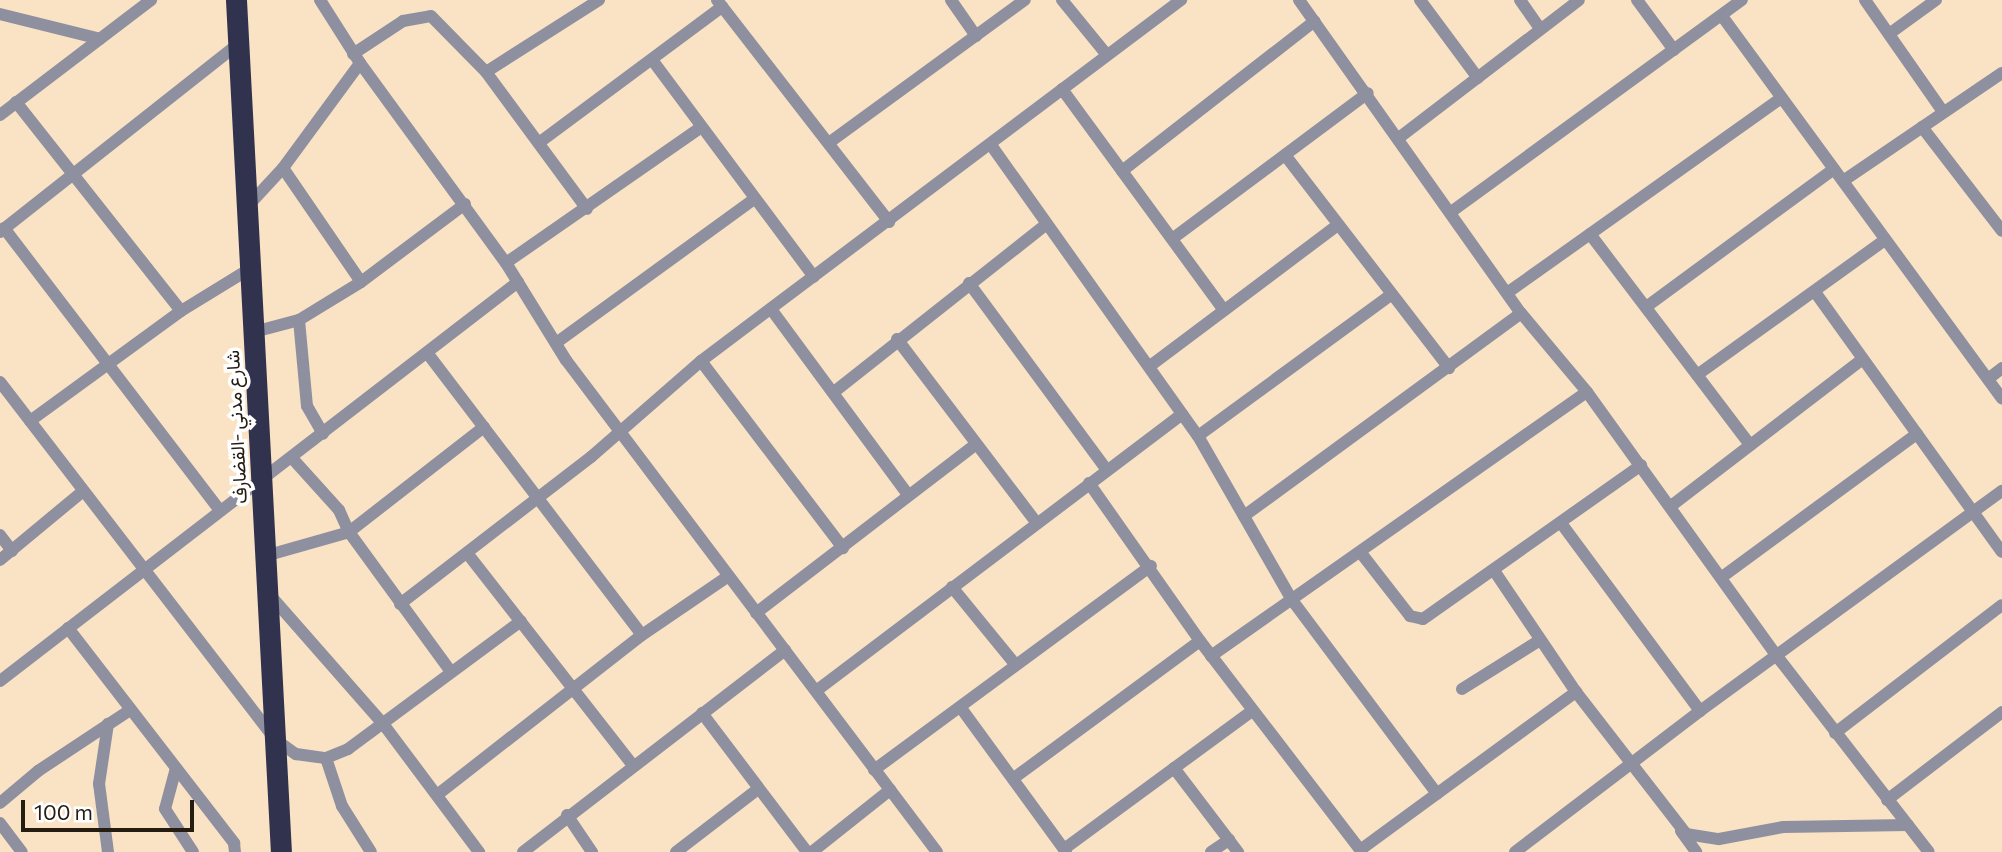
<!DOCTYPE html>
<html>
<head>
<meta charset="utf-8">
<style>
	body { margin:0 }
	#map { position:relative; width:2002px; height:852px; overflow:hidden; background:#fae3c4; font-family:Commissioner,Vazirmatn,sans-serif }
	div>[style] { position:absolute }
	.street>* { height:12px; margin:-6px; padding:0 6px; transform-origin:6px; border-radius:6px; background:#8f909f }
	.highway>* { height:21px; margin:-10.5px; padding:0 10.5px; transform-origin:10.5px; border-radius:10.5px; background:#31324e }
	span { translate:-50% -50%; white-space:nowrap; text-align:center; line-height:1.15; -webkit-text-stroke:7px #fff; paint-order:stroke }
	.street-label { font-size:19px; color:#251d11 }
	.scale { position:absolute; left:21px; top:800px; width:173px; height:32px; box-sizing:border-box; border:4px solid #251d11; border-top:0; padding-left:9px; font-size:21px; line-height:24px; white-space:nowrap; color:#251d11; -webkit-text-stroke:5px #fff; paint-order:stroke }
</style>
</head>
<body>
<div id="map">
	<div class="street">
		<div style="left:320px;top:0;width:75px;rotate:57.6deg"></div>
		<div style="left:360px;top:63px;width:248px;rotate:53.9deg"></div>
		<div style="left:717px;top:0;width:281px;rotate:52.2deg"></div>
		<div style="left:951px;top:0;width:44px;rotate:55.2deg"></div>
		<div style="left:1062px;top:0;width:71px;rotate:50.7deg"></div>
		<div style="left:1299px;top:0;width:384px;rotate:54.7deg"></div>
		<div style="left:1521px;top:313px;width:103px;rotate:50.1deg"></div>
		<div style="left:1587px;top:392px;width:324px;rotate:54.3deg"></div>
		<div style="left:1776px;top:655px;width:249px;rotate:52.2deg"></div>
		<div style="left:1420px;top:0;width:97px;rotate:53.4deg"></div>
		<div style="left:1520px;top:0;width:35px;rotate:55deg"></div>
		<div style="left:1637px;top:0;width:62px;rotate:53.5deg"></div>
		<div style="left:1865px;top:0;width:136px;rotate:55.1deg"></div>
		<div style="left:0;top:14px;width:103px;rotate:14deg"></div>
		<div style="left:1722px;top:16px;width:474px;rotate:53.8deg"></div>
		<div style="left:1889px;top:34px;width:58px;rotate:-35.9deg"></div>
		<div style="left:353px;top:54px;width:60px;rotate:-33.4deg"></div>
		<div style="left:403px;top:21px;width:28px;rotate:-10deg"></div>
		<div style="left:431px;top:16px;width:78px;rotate:45.5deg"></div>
		<div style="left:486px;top:72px;width:170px;rotate:53.6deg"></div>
		<div style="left:653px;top:61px;width:269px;rotate:53.3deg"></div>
		<div style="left:486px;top:72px;width:134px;rotate:-32.5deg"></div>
		<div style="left:1062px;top:89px;width:274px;rotate:53.8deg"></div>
		<div style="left:16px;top:102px;width:266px;rotate:51.7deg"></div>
		<div style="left:0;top:115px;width:190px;rotate:-37.3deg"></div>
		<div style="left:1922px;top:127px;width:131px;rotate:52.4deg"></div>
		<div style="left:700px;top:128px;width:236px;rotate:145.2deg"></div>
		<div style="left:506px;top:263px;width:114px;rotate:58.3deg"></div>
		<div style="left:566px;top:360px;width:616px;rotate:52.98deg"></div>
		<div style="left:1400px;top:137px;width:225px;rotate:-37.4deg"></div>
		<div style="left:540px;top:142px;width:227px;rotate:-36.6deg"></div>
		<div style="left:830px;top:142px;width:241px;rotate:-36.1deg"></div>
		<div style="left:991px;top:145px;width:357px;rotate:54.6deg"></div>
		<div style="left:1198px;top:436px;width:189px;rotate:60.2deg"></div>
		<div style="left:1292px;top:600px;width:242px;rotate:53.2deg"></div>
		<div style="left:1285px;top:155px;width:269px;rotate:52.4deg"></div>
		<div style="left:283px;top:168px;width:138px;rotate:55.6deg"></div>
		<div style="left:1122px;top:171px;width:244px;rotate:-37.9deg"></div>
		<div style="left:1843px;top:181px;width:192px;rotate:-34.2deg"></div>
		<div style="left:248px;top:206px;width:52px;rotate:-47.4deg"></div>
		<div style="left:283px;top:168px;width:130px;rotate:-53.7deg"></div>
		<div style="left:1451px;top:212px;width:360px;rotate:-36.1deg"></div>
		<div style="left:4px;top:228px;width:356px;rotate:52.6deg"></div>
		<div style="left:0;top:232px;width:305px;rotate:-38.3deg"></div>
		<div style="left:1590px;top:234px;width:265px;rotate:52.8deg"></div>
		<div style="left:1172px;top:239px;width:244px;rotate:-36.7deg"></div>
		<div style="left:969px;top:283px;width:232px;rotate:53.6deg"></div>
		<div style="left:1815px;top:292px;width:320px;rotate:54.3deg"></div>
		<div style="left:1507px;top:293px;width:335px;rotate:-35.4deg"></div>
		<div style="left:1646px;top:307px;width:233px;rotate:-36.3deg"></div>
		<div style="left:771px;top:309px;width:231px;rotate:53.6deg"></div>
		<div style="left:299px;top:320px;width:86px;rotate:84.7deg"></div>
		<div style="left:307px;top:406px;width:32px;rotate:60deg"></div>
		<div style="left:254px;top:332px;width:47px;rotate:-14.9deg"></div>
		<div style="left:299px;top:320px;width:73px;rotate:-31.5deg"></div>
		<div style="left:361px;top:282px;width:130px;rotate:-36.9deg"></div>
		<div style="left:897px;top:339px;width:230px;rotate:52.8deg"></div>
		<div style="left:556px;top:343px;width:245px;rotate:-36deg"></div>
		<div style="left:428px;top:354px;width:353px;rotate:52.7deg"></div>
		<div style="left:701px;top:361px;width:235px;rotate:52.8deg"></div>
		<div style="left:1150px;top:366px;width:235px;rotate:-36.9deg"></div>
		<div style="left:1697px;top:375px;width:231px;rotate:-35.7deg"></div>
		<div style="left:1988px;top:379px;width:18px;rotate:-38deg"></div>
		<div style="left:0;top:382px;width:451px;rotate:52.4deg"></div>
		<div style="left:275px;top:739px;width:26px;rotate:36deg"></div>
		<div style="left:296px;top:754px;width:30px;rotate:8deg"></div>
		<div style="left:326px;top:758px;width:24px;rotate:-22deg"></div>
		<div style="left:348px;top:749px;width:215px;rotate:-36.5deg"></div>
		<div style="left:834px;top:392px;width:271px;rotate:-38.3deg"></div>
		<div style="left:30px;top:421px;width:187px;rotate:-36.1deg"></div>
		<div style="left:181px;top:311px;width:82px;rotate:-31.6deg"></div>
		<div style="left:1198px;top:436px;width:239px;rotate:-36.2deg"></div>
		<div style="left:292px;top:458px;width:70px;rotate:47.9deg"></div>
		<div style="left:339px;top:510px;width:24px;rotate:66deg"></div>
		<div style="left:349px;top:532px;width:173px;rotate:53.9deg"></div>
		<div style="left:1089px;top:483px;width:193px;rotate:54.9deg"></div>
		<div style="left:1200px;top:641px;width:266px;rotate:52.5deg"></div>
		<div style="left:1671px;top:506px;width:240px;rotate:-37.5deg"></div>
		<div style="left:1244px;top:516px;width:343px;rotate:-36.2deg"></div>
		<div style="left:1561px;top:523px;width:234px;rotate:53.5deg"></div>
		<div style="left:0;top:535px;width:20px;rotate:53deg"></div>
		<div style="left:467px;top:553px;width:268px;rotate:52deg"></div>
		<div style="left:1361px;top:553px;width:80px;rotate:52.1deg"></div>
		<div style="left:1410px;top:616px;width:13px;rotate:13deg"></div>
		<div style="left:1423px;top:619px;width:267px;rotate:-35.2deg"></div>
		<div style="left:265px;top:556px;width:87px;rotate:-15.9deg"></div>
		<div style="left:349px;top:532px;width:171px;rotate:-37.9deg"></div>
		<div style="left:0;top:560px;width:108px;rotate:-39.7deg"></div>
		<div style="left:1495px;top:572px;width:145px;rotate:56deg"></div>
		<div style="left:1576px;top:692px;width:180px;rotate:52.2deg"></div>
		<div style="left:1686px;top:834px;width:33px;rotate:9deg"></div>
		<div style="left:1719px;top:839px;width:65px;rotate:-10.6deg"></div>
		<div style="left:1783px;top:827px;width:125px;rotate:-0.9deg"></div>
		<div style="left:1722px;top:577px;width:242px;rotate:-36.3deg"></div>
		<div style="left:952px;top:587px;width:99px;rotate:50.7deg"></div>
		<div style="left:269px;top:594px;width:174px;rotate:48.7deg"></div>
		<div style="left:384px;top:725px;width:159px;rotate:53.2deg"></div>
		<div style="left:400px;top:604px;width:241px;rotate:-37.6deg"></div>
		<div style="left:591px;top:457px;width:146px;rotate:-41.1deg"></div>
		<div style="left:701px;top:361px;width:601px;rotate:-36.95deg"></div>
		<div style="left:756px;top:613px;width:277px;rotate:-37.5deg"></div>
		<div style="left:68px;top:628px;width:272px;rotate:52.3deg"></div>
		<div style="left:234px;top:843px;width:9px;rotate:84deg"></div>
		<div style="left:1211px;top:656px;width:459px;rotate:-35.1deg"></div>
		<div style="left:0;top:681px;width:654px;rotate:-37.61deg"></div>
		<div style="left:1462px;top:689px;width:92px;rotate:-32.1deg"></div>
		<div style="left:816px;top:691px;width:459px;rotate:-37.1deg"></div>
		<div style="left:961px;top:708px;width:178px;rotate:53.9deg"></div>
		<div style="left:702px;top:713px;width:174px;rotate:52.9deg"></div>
		<div style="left:1835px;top:733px;width:210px;rotate:-37.5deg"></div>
		<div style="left:326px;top:758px;width:51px;rotate:71.6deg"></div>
		<div style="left:342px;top:806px;width:54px;rotate:57.8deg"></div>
		<div style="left:176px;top:768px;width:42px;rotate:105deg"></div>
		<div style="left:165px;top:809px;width:51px;rotate:56.9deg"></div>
		<div style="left:1174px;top:768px;width:106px;rotate:52.7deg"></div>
		<div style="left:874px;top:770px;width:344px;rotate:-36.4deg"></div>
		<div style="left:1014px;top:778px;width:231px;rotate:-36.4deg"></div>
		<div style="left:437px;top:795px;width:260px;rotate:-38deg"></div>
		<div style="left:642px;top:635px;width:103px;rotate:-34.3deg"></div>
		<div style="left:1887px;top:800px;width:145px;rotate:-37.4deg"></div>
		<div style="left:0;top:803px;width:50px;rotate:-40.1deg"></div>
		<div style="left:38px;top:771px;width:110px;rotate:-33.5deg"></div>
		<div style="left:567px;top:815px;width:45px;rotate:56deg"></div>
		<div style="left:0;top:823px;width:36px;rotate:53deg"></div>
		<div style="left:1681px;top:831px;width:26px;rotate:54deg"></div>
		<div style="left:1064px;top:849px;width:233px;rotate:-36.3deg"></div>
		<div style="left:1360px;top:850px;width:268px;rotate:-36.2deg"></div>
		<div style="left:108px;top:852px;width:69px;rotate:-97.5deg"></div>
		<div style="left:99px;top:784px;width:61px;rotate:-81.5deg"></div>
		<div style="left:523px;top:852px;width:331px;rotate:-37.6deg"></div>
		<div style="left:676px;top:852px;width:103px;rotate:-37.5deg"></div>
		<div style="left:812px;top:852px;width:100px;rotate:-38.5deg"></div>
		<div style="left:1211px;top:852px;width:22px;rotate:-34deg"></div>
		<div style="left:1515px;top:852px;width:233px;rotate:-37.3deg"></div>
		<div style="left:1700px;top:711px;width:374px;rotate:-36.1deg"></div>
	</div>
	<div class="highway">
		<div style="left:236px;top:0;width:853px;rotate:86.98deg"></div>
	</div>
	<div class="street-label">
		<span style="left:236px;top:427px;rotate:-93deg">شارع مدني -القضارف</span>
	</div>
	<div class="scale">100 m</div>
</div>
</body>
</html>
